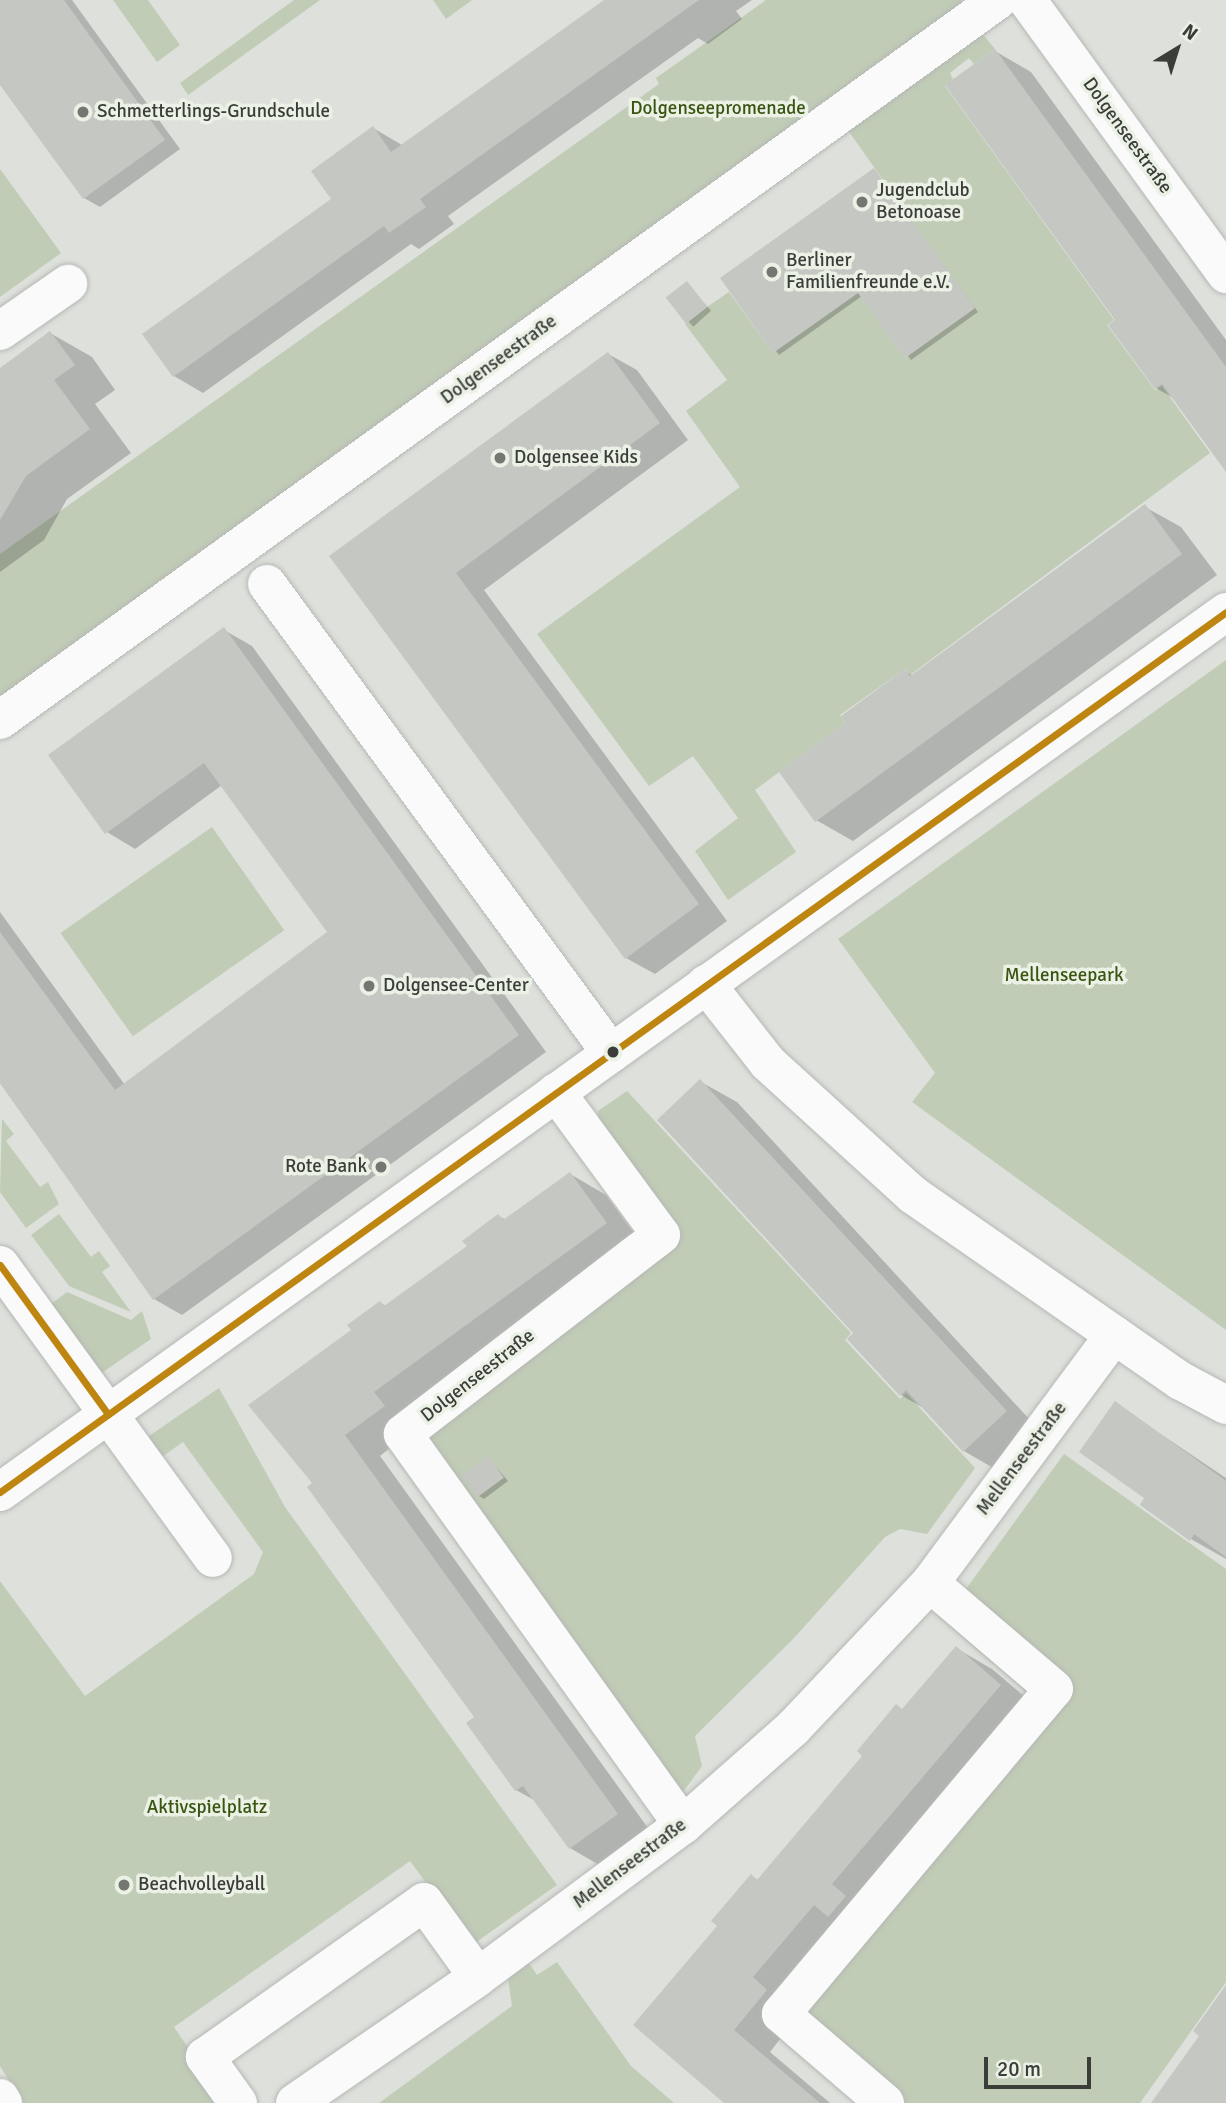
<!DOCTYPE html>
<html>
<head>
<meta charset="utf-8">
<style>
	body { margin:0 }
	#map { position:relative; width:1226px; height:2103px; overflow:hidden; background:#dde0db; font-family:Signika,sans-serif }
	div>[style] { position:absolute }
	.green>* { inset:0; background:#c1ccb7; transform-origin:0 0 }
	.shadow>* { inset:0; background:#0003; transform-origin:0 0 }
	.building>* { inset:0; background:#c5c7c3; transform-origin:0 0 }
	.roads { filter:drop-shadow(0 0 2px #b5b8b4) drop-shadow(0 0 2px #b5b8b4) }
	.minor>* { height:38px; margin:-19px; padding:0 19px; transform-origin:19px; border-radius:19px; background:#fafafa }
	.bus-1>* { height:7px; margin:-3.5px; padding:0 3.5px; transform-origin:3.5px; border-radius:3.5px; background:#be8611 }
	.dots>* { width:19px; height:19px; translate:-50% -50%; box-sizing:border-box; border:4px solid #ebf1e5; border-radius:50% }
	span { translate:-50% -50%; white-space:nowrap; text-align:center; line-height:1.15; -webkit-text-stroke:7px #ebf1e5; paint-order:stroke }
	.park-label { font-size:19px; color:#395512 }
	.poi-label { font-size:19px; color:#3a3d38 }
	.left { translate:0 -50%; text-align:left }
	.right { translate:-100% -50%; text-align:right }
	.street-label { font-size:19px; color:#3a3d38 }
	.north { position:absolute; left:1142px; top:14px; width:70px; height:70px; -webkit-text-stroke:5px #ebf1e5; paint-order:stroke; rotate:38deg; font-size:19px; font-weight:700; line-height:28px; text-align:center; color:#3a3d38 }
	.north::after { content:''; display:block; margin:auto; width:24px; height:32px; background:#3a3d38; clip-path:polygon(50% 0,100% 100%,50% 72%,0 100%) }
	.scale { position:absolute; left:984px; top:2057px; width:107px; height:32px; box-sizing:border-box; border:4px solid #3a3d38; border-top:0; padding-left:9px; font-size:21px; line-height:24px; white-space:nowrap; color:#3a3d38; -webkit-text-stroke:5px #ebf1e5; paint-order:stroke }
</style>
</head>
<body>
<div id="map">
	<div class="green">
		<div style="clip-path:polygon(113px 0,148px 0,180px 45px,157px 62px)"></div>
		<div style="clip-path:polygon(294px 0,320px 0,188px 95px,180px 83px)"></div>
		<div style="clip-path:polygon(433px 0,472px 0,446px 19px)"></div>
		<div style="clip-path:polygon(766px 0,961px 0,965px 6px,0 704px,0 554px,659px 84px,656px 78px)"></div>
		<div style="clip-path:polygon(980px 31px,995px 49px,974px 64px,969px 58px,950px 73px,953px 79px,945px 86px,1114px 320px,1107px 325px,1155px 390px,1162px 386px,1210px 453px,910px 675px,905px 669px,840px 715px,845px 723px,755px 790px,796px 852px,728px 900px,695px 851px,738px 818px,693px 756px,649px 786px,537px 634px,740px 487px,686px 411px,727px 380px,685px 324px,707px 307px,729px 292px,773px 353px,839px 306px,842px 270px,905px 358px,974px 309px,845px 126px)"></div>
		<div style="clip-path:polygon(0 169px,61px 253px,0 297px)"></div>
		<div style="clip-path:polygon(1226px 660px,1226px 1330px,912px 1102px,935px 1073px,838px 939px)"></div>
		<div style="left:212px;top:827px;width:126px;height:185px;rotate:55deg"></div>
		<div style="clip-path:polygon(627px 1091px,851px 1333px,845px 1340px,900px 1399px,906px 1393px,975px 1468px,927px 1534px,900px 1529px,885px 1537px,794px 1638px,695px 1736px,702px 1766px,683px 1792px,667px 1783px,426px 1437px,675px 1242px,598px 1133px,598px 1111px)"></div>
		<div style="clip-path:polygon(2px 1119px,14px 1134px,6px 1141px,40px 1187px,48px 1182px,59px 1204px,26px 1228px,0 1192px)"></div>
		<div style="clip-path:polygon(59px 1214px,91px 1257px,99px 1251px,110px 1266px,102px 1272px,131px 1312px,69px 1286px,31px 1235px)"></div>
		<div style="clip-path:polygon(67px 1292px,131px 1320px,142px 1311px,151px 1339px,100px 1374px,47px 1307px)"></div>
		<div style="clip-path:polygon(219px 1388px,285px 1507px,557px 1885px,472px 1945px,410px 1861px,174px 2027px,226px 2103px,23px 2103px,0 2066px,0 1581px,85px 1696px,254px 1574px,263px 1552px,183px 1442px,159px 1459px,148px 1444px,149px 1436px)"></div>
		<div style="clip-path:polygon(1064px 1454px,1226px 1569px,1226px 1982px,1140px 2103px,905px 2103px,804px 2014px,1052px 1713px,939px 1617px,966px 1589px)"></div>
		<div style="clip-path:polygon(557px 1962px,631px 2066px,674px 2103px,379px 2103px,512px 2006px,508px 1979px,529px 1963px,537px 1975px)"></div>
	</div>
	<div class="shadow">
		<div style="clip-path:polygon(0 0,72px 0,180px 149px,100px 207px,84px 198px,0 82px)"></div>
		<div style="clip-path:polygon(607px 0,752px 0,736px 11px,742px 19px,708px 44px,698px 38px,448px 216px,454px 224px,419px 249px,411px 244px,203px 393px,174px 376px,334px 199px,373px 128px,402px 145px)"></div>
		<div style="clip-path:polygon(995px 51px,1031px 72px,1226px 340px,1226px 458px,1175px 399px,1156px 388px)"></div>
		<div style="clip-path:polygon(874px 171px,978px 312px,911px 360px,862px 296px,779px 355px,722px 279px)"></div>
		<div style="left:687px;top:284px;width:36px;height:24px;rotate:48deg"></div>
		<div style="clip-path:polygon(50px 333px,92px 357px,115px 390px,95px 404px,131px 453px,67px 499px,44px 540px,0 572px,0 370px)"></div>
		<div style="clip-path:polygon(608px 354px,637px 370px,688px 440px,484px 590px,727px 921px,655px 974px,626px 958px,331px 557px)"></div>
		<div style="clip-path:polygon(1145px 507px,1181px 527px,1217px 575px,853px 841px,816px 820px,848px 724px,905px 671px,913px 676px)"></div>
		<div style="clip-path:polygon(224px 630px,252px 646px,546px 1052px,182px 1315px,154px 1299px,0 1083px,0 912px,125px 1085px,329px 933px,222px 785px,135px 849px,107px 832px)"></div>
		<div style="clip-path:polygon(701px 1082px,737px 1102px,1042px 1433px,1000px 1472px,964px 1451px,925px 1409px,901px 1395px,856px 1333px)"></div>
		<div style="clip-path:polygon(570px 1174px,606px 1195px,642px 1244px,380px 1456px,653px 1835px,606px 1869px,570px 1848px,536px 1801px,516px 1790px,476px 1717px,315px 1484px,353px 1331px,381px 1303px,387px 1307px,469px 1247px,498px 1216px,506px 1220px)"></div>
		<div style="clip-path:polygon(1116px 1404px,1226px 1478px,1226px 1559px,1191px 1539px,1147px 1498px)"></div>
		<div style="clip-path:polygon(488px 1458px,508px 1481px,484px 1499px,479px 1496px)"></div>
		<div style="clip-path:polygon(956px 1648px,992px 1669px,1037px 1707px,770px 2052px,830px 2103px,727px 2103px,720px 1926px,751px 1876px,758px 1880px)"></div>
	</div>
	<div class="building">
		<div style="clip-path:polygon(0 0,64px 0,165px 140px,83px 199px,0 85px)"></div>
		<div style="clip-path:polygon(604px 0,699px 0,420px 199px,426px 207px,389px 233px,384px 226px,173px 377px,142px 334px,331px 199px,311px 171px,373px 126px,391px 152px)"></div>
		<div style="clip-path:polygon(995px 49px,1226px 367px,1226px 472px,1162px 384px,1155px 389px,1108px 325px,1115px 320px,945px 85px)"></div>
		<div style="clip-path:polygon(874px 168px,975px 308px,905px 358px,858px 293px,773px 353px,720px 278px)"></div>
		<div style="left:687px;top:281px;width:33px;height:27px;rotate:52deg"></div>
		<div style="clip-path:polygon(50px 331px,75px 365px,54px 380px,90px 429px,26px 476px,0 520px,0 368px)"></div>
		<div style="clip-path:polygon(608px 352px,660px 423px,456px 573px,699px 904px,625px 959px,329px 556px)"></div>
		<div style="clip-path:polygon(1145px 504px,1182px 554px,815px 822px,779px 772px,845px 723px,841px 716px,905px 669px,910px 676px)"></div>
		<div style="clip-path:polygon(224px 627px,519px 1035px,153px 1300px,0 1083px,0 932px,115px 1090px,327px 932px,204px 763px,105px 834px,48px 755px)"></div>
		<div style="clip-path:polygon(700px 1079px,1007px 1411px,963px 1452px,906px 1390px,900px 1396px,847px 1339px,853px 1333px,657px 1120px)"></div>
		<div style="clip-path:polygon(570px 1172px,607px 1223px,374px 1392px,385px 1406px,345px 1435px,618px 1814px,569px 1849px,523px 1786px,515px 1791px,466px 1723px,474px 1717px,307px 1487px,312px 1483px,248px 1405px,351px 1330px,347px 1325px,380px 1301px,384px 1306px,467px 1246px,462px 1241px,498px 1214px,503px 1220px)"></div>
		<div style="clip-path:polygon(1115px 1401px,1226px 1481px,1226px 1557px,1194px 1534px,1190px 1541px,1140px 1505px,1144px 1498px,1079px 1452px)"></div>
		<div style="left:488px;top:1456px;width:27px;height:32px;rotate:54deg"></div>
		<div style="clip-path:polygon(956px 1646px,1001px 1685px,832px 1884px,846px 1896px,828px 1917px,814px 1905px,753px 1977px,767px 1990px,734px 2030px,820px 2103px,724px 2103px,633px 2025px,717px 1926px,711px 1921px,751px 1874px,757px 1880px,862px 1756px,857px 1751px,896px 1704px,902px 1709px)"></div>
		<div style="clip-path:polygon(1226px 1985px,1226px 2103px,1151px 2103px,1199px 2036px,1193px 2031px)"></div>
	</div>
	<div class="roads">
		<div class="minor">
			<div style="left:1027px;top:0;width:339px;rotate:54deg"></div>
			<div style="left:0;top:331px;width:83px;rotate:-34.7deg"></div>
			<div style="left:267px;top:584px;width:582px;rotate:53.74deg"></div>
			<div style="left:0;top:720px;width:1231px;rotate:-35.81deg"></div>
			<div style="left:706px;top:984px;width:100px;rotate:51.9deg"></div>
			<div style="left:768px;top:1063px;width:196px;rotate:42.3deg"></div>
			<div style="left:913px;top:1195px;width:326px;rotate:34.8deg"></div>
			<div style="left:1181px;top:1381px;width:51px;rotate:28.1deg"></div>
			<div style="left:556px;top:1092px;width:177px;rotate:53.7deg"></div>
			<div style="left:661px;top:1235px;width:326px;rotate:142.4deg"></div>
			<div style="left:403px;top:1434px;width:481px;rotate:54.4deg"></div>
			<div style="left:0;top:1265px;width:362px;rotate:54deg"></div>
			<div style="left:0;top:1492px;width:1509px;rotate:-35.67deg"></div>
			<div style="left:0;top:2098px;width:6px;rotate:59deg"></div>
			<div style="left:238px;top:2103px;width:57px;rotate:-125.7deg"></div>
			<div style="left:205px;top:2057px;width:268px;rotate:-35.3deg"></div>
			<div style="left:424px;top:1902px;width:92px;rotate:54.2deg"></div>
			<div style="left:295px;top:2103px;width:222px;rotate:-34.5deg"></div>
			<div style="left:478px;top:1977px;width:255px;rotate:-36.6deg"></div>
			<div style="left:683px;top:1825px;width:147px;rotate:-41.4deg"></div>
			<div style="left:793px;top:1728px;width:199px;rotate:-46.6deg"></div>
			<div style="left:930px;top:1583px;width:309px;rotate:-53.4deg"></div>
			<div style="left:885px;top:2103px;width:137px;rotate:-139.4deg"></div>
			<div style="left:781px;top:2014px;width:424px;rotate:-50deg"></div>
			<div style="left:1054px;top:1689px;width:163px;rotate:-139.5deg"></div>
		</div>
	</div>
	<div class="bus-1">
		<div style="left:0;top:1265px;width:184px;rotate:54.1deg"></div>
		<div style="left:0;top:1492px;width:1509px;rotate:-35.67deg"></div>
	</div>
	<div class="dots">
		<div style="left:83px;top:112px;background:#737671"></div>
		<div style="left:862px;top:202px;background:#737671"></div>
		<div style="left:772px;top:272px;background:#737671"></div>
		<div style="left:500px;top:458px;background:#737671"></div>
		<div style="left:369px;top:986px;background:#737671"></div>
		<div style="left:613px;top:1052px;background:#3a3d38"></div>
		<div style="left:381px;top:1167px;background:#737671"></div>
		<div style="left:124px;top:1885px;background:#737671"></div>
	</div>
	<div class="park-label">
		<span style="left:718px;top:109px">Dolgenseepromenade</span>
		<span style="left:1064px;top:976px">Mellenseepark</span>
		<span style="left:207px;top:1808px">Aktivspielplatz</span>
	</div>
	<div class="poi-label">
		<span class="left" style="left:97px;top:112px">Schmetterlings-Grundschule</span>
		<span class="left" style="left:876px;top:202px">Jugendclub<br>Betonoase</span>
		<span class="left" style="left:786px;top:272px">Berliner<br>Familienfreunde e.V.</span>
		<span class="left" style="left:514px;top:458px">Dolgensee Kids</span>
		<span class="left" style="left:383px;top:986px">Dolgensee-Center</span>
		<span class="right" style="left:367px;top:1167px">Rote Bank</span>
		<span class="left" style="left:138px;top:1885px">Beachvolleyball</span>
	</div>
	<div class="street-label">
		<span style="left:1127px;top:136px;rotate:54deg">Dolgenseestraße</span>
		<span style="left:499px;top:360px;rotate:-36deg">Dolgenseestraße</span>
		<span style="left:478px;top:1376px;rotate:-38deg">Dolgenseestraße</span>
		<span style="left:1022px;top:1459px;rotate:-53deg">Mellenseestraße</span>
		<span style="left:630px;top:1864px;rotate:-37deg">Mellenseestraße</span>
	</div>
	<div class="north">N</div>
	<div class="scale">20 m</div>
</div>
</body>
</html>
